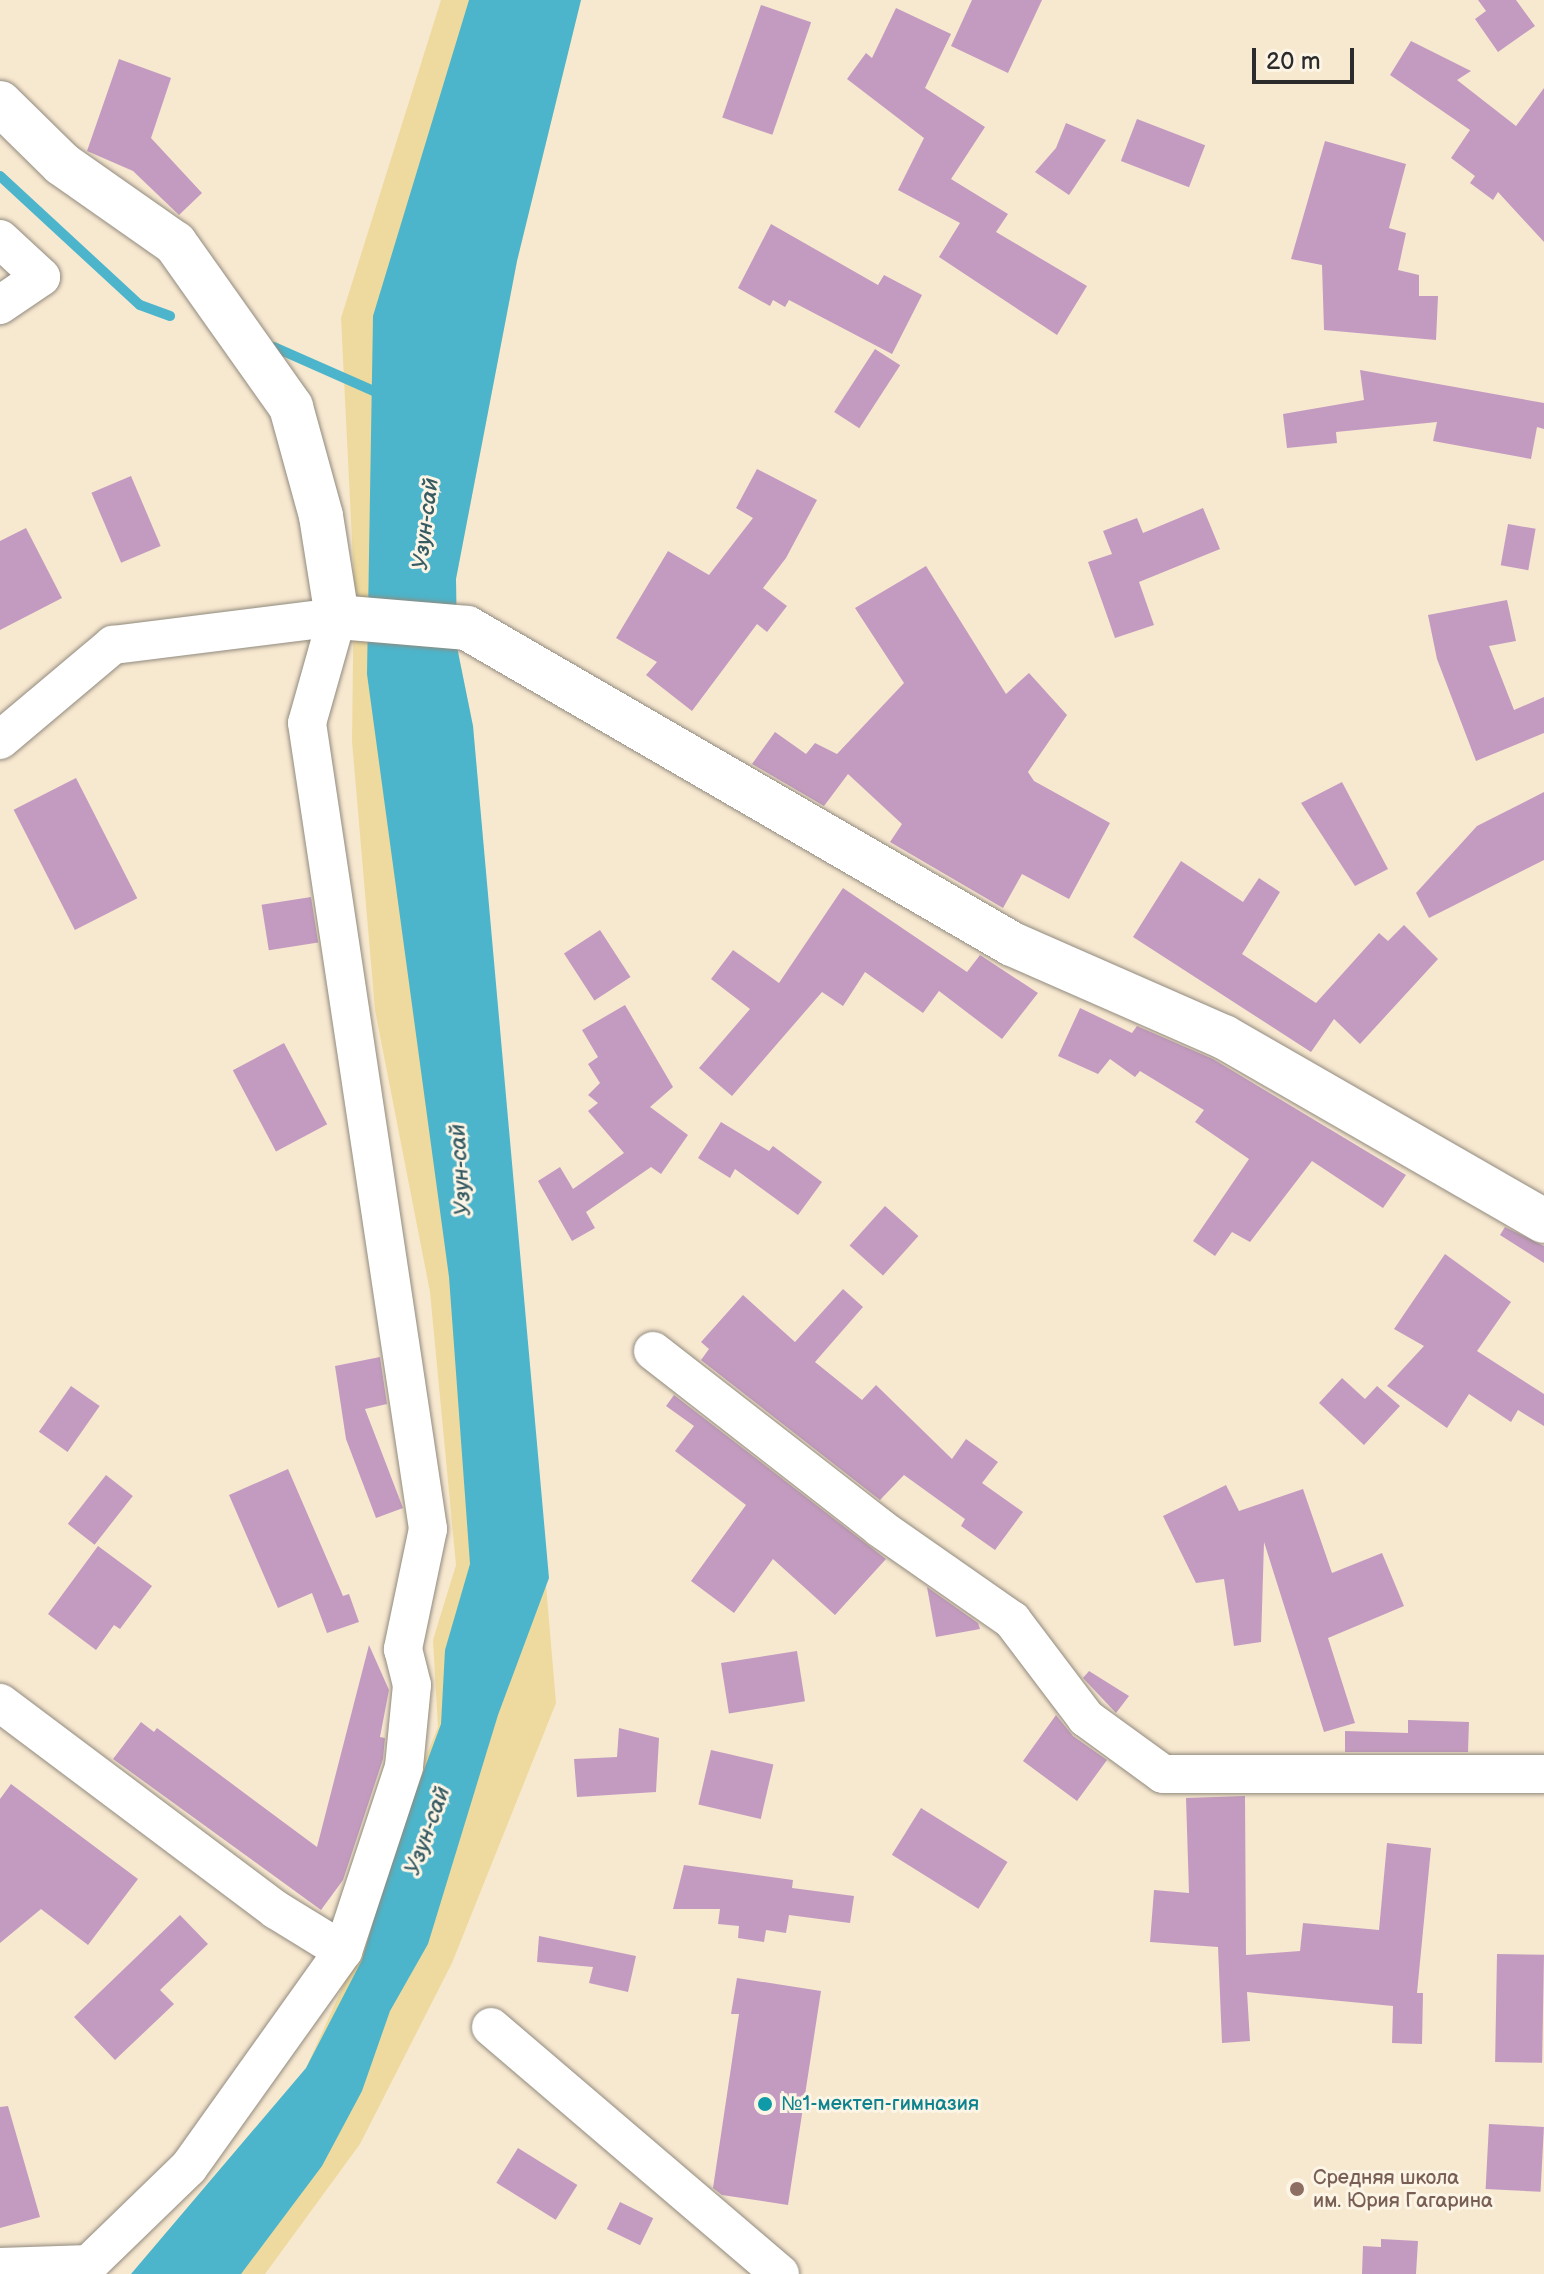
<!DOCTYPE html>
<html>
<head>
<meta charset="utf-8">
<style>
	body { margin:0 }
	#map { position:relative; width:1544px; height:2274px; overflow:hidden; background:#f7e8d0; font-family:"Balsamiq Sans",sans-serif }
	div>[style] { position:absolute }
	.sand>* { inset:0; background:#eeda9e }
	.water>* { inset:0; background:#4cb5cb }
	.stream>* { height:10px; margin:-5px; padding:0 5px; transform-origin:5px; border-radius:5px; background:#4cb5cb }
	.building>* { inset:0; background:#c39bc0; transform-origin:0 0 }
	.roads { filter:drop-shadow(0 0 2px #918a7e) drop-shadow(0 0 2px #918a7e) }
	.minor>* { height:38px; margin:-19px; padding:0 19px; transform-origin:19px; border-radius:19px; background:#fff }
	.tertiary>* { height:44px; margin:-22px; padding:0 22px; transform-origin:22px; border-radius:22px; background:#fff }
	.dots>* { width:22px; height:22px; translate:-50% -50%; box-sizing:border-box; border:4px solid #fcf5e5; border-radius:50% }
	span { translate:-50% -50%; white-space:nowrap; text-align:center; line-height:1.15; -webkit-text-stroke:6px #fcf5e5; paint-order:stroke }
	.culture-label { font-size:20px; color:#0d838f }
	.left { translate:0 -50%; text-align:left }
	.education-label { font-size:20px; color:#785e54 }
	.water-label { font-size:22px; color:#375b63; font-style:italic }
	.scale { position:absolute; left:1252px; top:48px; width:102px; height:36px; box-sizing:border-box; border:4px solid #2b2b2b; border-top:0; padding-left:10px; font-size:24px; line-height:28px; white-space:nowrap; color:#2b2b2b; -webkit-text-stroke:6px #fcf5e5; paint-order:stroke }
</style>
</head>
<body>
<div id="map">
	<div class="sand">
		<div style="clip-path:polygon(441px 0,581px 0,517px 261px,456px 579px,457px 647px,473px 726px,556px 1703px,452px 1963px,360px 2144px,265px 2274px,197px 2274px,234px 2190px,306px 2068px,354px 1962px,383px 1864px,438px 1727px,433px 1640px,456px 1565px,430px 1292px,375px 1010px,352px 741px,354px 581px,341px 318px)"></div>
	</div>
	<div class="water">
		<div style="clip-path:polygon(469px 0,581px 0,517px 261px,456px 579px,457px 647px,473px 726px,549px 1578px,498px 1715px,428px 1944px,390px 2011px,362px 2091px,322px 2166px,241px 2274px,131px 2274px,306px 2068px,362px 1960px,392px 1856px,441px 1724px,445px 1650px,470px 1564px,449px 1277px,367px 674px,373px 316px)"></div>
	</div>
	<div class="stream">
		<div style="left:0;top:176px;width:190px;rotate:42.7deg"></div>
		<div style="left:140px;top:305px;width:32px;rotate:20deg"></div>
		<div style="left:274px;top:347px;width:121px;rotate:23.8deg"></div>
	</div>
	<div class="building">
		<div style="clip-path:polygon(972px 0,1042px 0,1008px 73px,951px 46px)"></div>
		<div style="clip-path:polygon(1478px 0,1516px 0,1535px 26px,1498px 52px,1475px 19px,1486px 11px)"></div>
		<div style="left:761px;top:5px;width:53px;height:119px;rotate:19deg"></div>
		<div style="clip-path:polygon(896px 8px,951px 34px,925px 88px,985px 127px,951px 179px,1008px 214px,996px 232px,1087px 286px,1057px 335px,939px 257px,960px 223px,898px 190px,924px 138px,847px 79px,866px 53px,872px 58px)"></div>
		<div style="clip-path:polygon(1411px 41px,1471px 71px,1457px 80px,1516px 126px,1544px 88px,1544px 242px,1498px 192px,1493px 200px,1470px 183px,1475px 176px,1451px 158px,1470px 130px,1390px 75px)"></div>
		<div style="clip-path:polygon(119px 59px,171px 78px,151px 138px,202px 193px,179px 215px,133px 171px,87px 151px)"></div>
		<div style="left:1137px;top:119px;width:73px;height:45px;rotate:21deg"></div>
		<div style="clip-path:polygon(1066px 123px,1106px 140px,1069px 195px,1035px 172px,1056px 148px)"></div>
		<div style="clip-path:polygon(1325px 141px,1406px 164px,1389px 228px,1406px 233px,1398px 270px,1419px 275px,1419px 296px,1438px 296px,1436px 340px,1324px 330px,1322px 265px,1291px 259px)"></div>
		<div style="clip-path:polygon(771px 224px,878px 285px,884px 275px,922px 295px,892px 354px,789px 300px,785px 307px,773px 300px,770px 306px,738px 288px)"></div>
		<div style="left:875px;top:349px;width:30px;height:75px;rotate:33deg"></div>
		<div style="clip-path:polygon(1360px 370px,1544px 403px,1544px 429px,1537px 427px,1531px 459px,1433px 441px,1437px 422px,1336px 432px,1337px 443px,1287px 448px,1283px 414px,1364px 400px)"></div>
		<div style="clip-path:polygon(757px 469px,817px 500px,786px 558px,763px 588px,787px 606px,767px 632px,757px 624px,692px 711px,646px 675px,657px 662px,616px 638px,668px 551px,709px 575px,753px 518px,736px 508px)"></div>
		<div style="left:131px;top:476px;width:76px;height:43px;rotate:67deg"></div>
		<div style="clip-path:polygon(1203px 508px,1220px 549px,1139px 582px,1154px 625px,1115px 638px,1088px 562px,1112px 554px,1103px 531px,1137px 518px,1143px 533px)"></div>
		<div style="left:1508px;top:524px;width:28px;height:42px;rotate:10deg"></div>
		<div style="clip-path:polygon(26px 528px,62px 598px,0 630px,0 541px)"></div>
		<div style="clip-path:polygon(926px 566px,1006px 694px,1029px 673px,1067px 715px,1028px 772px,1034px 781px,1110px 823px,1069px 899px,1022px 874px,1003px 908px,890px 842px,902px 824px,848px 774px,824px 806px,752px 764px,775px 732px,806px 754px,815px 743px,837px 754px,904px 683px,855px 608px)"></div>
		<div style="clip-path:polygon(1507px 600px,1516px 641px,1489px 646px,1514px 710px,1544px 697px,1544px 733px,1476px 761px,1437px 659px,1428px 615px)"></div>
		<div style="left:76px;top:778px;width:135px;height:70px;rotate:63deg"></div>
		<div style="clip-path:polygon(1342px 782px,1388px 869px,1355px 886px,1301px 803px)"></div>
		<div style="clip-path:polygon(1544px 792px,1544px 860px,1429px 918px,1416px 893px,1477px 826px)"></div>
		<div style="clip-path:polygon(1181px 861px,1243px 902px,1259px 878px,1280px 892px,1242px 954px,1316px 1003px,1379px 933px,1388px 941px,1404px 925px,1438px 959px,1360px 1044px,1334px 1019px,1311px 1052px,1133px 937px)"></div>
		<div style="clip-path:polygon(843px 888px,967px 972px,980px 955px,1038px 993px,1002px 1039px,939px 991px,923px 1013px,865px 972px,843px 1006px,822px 992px,732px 1096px,699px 1068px,750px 1009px,711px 979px,733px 950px,779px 983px)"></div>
		<div style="left:311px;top:897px;width:46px;height:50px;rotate:81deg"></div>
		<div style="left:600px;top:930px;width:56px;height:43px;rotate:57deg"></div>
		<div style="clip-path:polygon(625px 1005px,673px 1087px,650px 1107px,688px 1135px,661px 1174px,651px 1167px,586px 1212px,595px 1228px,572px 1241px,538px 1181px,560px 1167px,573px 1189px,624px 1153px,588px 1111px,598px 1103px,588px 1095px,600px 1083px,588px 1064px,598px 1057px,582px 1030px)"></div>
		<div style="clip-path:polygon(1080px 1008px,1132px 1033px,1137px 1026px,1213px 1059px,1406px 1175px,1383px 1208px,1312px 1161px,1250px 1242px,1232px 1232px,1215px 1256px,1193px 1241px,1249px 1159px,1195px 1122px,1204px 1110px,1140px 1071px,1135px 1077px,1110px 1059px,1098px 1074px,1058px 1056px)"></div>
		<div style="left:284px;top:1043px;width:92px;height:58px;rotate:62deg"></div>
		<div style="clip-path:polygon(721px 1122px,769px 1151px,773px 1146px,822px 1182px,798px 1215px,735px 1169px,730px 1178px,698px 1158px)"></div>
		<div style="left:885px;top:1206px;width:45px;height:53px;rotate:42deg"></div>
		<div style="clip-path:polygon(1505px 1227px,1544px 1246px,1544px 1263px,1500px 1235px)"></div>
		<div style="clip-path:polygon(1445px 1254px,1511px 1302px,1477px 1351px,1544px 1394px,1544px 1426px,1518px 1410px,1511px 1422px,1469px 1394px,1447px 1428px,1387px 1386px,1424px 1346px,1394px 1329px)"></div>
		<div style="clip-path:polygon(843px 1289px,863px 1307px,815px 1362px,862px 1400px,876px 1385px,952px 1459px,966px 1439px,998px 1462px,982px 1483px,1023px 1512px,995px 1550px,961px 1526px,965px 1519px,904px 1475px,880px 1500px,701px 1360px,709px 1349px,701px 1342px,743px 1295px,795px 1342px)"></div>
		<div style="clip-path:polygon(380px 1357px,387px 1404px,365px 1409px,403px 1508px,376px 1518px,346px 1439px,335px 1366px)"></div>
		<div style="clip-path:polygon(1342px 1378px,1365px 1399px,1377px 1386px,1400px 1406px,1364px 1445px,1319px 1403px)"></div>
		<div style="left:71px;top:1386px;width:35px;height:56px;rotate:35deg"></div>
		<div style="clip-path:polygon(674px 1395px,886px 1559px,835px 1615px,773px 1559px,734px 1613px,691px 1581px,746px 1505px,675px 1451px,694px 1426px,666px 1406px)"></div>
		<div style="clip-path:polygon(288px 1469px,343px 1596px,349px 1594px,359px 1622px,327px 1633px,312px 1593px,278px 1608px,229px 1495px)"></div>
		<div style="left:106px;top:1475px;width:34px;height:62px;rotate:38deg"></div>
		<div style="clip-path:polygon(1226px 1485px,1239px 1511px,1303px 1489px,1332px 1573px,1382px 1553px,1404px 1606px,1328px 1638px,1355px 1723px,1324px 1732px,1264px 1542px,1261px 1642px,1234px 1646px,1224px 1579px,1196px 1583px,1163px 1516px)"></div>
		<div style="clip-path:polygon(98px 1546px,152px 1586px,120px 1629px,114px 1625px,96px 1650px,48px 1614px)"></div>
		<div style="clip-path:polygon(927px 1587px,978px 1623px,980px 1629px,936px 1637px)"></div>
		<div style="clip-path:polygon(369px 1645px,389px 1690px,380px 1737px,385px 1738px,383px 1759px,343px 1880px,321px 1910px,113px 1759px,141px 1722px,154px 1732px,157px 1728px,317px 1847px)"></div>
		<div style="left:797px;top:1651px;width:51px;height:77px;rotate:81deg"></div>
		<div style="clip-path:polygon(1089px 1671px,1129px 1696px,1116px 1713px,1083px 1678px)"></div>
		<div style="clip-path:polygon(1056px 1715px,1073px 1736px,1107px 1760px,1077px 1801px,1023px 1761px)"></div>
		<div style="clip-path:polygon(1408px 1720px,1469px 1722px,1468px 1752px,1345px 1752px,1345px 1731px,1408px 1733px)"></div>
		<div style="clip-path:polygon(619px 1728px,659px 1738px,656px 1792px,577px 1797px,574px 1759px,617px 1757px)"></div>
		<div style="left:711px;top:1750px;width:64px;height:56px;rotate:13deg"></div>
		<div style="clip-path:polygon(11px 1784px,138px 1879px,88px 1945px,41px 1909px,0 1943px,0 1799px)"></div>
		<div style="clip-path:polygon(1245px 1796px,1246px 1955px,1300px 1951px,1303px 1923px,1379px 1930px,1387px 1843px,1431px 1848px,1417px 1993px,1423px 1993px,1422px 2044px,1392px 2043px,1393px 2006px,1247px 1992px,1250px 2041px,1222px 2043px,1218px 1947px,1150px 1942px,1154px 1890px,1189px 1893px,1186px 1798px)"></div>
		<div style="left:921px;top:1808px;width:102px;height:55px;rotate:32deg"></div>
		<div style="clip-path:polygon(684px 1865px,793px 1880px,792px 1888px,854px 1896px,850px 1923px,789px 1915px,786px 1933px,766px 1930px,764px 1942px,738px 1938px,739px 1926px,718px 1924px,720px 1909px,673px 1909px)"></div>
		<div style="clip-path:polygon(180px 1915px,208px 1944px,160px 1990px,174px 2004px,115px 2060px,74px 2017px)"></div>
		<div style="clip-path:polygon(539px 1936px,636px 1956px,628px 1992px,589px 1983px,593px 1967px,537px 1962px)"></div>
		<div style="left:1497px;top:1954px;width:47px;height:108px;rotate:1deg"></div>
		<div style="clip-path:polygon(737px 1978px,821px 1991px,788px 2205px,722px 2195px,713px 2188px,739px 2014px,731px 2014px)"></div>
		<div style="clip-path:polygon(8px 2106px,40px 2217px,0 2228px,0 2107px)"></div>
		<div style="left:1489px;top:2124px;width:55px;height:65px;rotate:3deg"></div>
		<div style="left:518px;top:2148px;width:70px;height:41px;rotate:32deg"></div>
		<div style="left:620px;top:2202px;width:37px;height:30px;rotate:26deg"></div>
		<div style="clip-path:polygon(1381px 2239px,1418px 2241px,1416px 2274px,1362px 2274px,1363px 2246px,1381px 2247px)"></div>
	</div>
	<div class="roads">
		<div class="minor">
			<div style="left:0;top:239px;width:56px;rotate:42.8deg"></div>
			<div style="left:41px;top:277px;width:50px;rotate:145.7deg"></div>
			<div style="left:0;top:740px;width:148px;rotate:-40.1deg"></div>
			<div style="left:113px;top:645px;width:226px;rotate:-7.1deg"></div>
			<div style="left:337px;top:617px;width:110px;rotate:105.8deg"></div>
			<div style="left:307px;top:723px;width:815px;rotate:81.46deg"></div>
			<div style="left:428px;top:1529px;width:123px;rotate:101.8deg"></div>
			<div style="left:403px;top:1649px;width:37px;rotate:76deg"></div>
			<div style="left:412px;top:1685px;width:82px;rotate:95.6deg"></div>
			<div style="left:404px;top:1767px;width:194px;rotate:108.3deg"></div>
			<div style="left:343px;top:1951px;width:79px;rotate:-148.5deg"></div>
			<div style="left:276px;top:1910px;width:345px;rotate:-143.1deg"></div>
			<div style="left:653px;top:1351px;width:288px;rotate:37.9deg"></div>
			<div style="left:880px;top:1528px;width:161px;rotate:34.9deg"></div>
			<div style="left:1012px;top:1620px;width:123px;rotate:52.9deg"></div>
			<div style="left:1086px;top:1718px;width:95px;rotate:36deg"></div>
			<div style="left:1163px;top:1774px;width:381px"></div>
			<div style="left:491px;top:2027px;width:380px;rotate:40.5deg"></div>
			<div style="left:0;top:2267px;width:89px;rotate:-1.9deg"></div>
			<div style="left:89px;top:2264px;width:139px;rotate:-44.1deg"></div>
			<div style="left:189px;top:2167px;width:265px;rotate:-54.5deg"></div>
		</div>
		<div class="tertiary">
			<div style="left:0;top:103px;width:87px;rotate:44.5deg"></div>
			<div style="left:62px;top:164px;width:138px;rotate:35deg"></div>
			<div style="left:175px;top:243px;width:201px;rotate:54.7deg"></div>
			<div style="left:291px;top:407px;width:113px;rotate:74.6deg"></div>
			<div style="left:321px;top:516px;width:102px;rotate:81deg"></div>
			<div style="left:337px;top:617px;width:130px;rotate:4.8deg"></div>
			<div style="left:467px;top:628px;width:630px;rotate:30.11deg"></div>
			<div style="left:1012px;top:944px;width:232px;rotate:23.7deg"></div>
			<div style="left:1224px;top:1037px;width:369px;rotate:29.9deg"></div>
		</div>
	</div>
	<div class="dots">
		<div style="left:765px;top:2104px;background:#0f9aa8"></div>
		<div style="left:1297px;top:2189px;background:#8d6e63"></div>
	</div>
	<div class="culture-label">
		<span class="left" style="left:781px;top:2104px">№1-мектеп-гимназия</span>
	</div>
	<div class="education-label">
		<span class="left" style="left:1313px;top:2190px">Средняя школа<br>им. Юрия Гагарина</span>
	</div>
	<div class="water-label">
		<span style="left:426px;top:524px;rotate:-83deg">Узун-сай</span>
		<span style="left:461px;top:1170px;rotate:-94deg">Узун-сай</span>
		<span style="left:428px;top:1831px;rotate:-70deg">Узун-сай</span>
	</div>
	<div class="scale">20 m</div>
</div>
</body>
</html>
